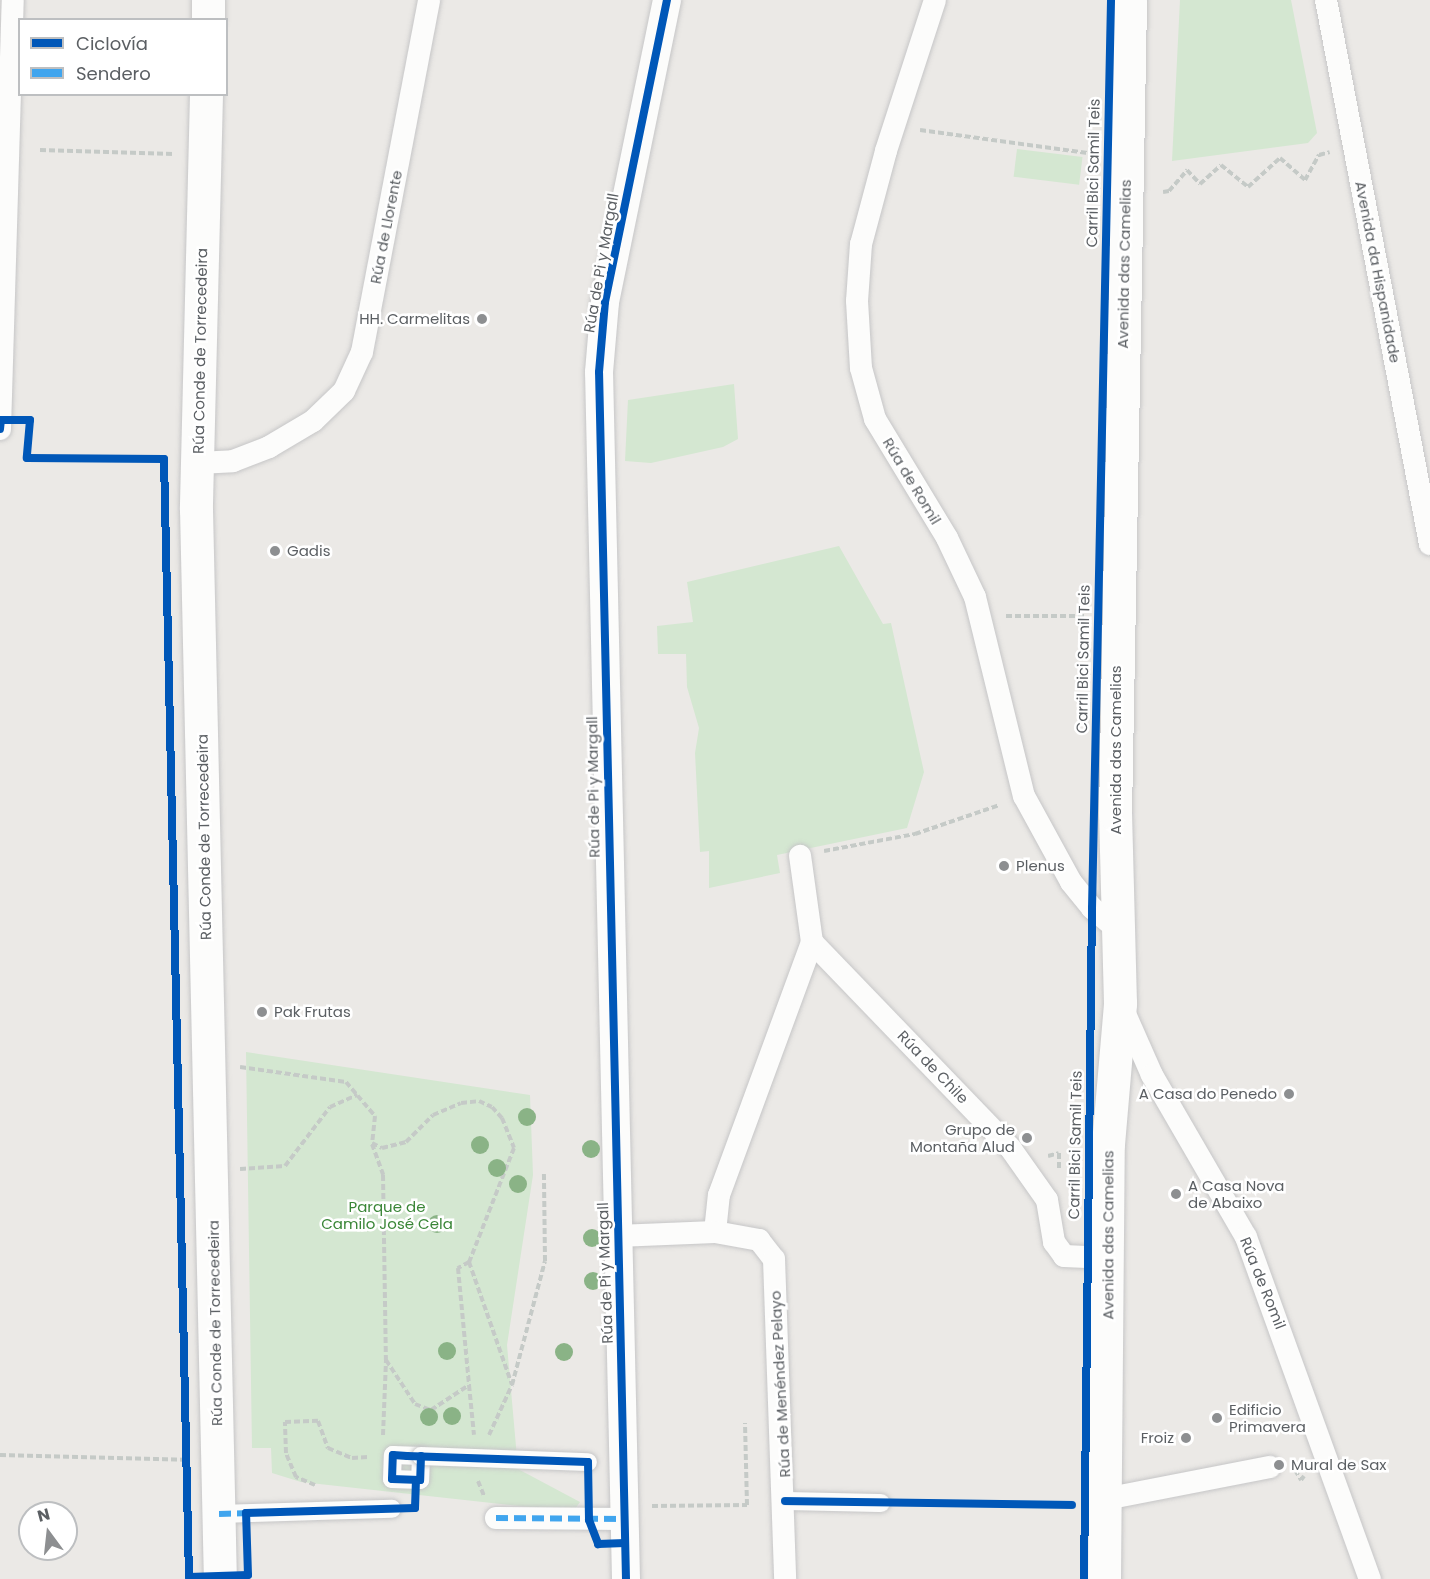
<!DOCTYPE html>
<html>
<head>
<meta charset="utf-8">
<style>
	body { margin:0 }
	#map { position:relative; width:1430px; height:1579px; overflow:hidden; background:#ebe9e6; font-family:Poppins,sans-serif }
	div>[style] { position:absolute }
	.green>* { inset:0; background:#d4e7d1; transform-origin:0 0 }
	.path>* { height:4px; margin-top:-2px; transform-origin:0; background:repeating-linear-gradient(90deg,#c5cac7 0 6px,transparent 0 9px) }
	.roads { filter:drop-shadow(0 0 2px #c6c6c7) drop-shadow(0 0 2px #c6c6c7) }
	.pedestrian>* { height:18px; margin:-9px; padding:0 9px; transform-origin:9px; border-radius:9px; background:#fcfcfb }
	.minor>* { height:22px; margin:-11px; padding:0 11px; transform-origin:11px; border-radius:11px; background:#fcfcfb }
	.tertiary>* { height:28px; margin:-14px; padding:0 14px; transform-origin:14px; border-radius:14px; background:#fcfcfb }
	.secondary>* { height:33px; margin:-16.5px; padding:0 16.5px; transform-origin:16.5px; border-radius:16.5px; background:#fcfcfb }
	.bridges { filter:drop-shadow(0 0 2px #c6c6c7) drop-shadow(0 0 2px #c6c6c7) }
	.pedestrian-bridge>* { height:18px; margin:-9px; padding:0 9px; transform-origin:9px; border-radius:9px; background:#fcfcfb }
	.quiet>* { height:6px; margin-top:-3px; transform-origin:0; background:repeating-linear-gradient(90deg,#40a5ee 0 12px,transparent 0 18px) }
	.cycleway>* { height:8px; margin:-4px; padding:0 4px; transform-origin:4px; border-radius:4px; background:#0057b8 }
	.trees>* { width:18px; height:18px; margin:-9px; border-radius:50%; background:#8ab386 }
	.dots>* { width:16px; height:16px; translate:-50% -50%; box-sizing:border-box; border:3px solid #fff; border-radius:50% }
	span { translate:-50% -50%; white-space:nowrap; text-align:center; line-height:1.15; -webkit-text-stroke:5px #fff; paint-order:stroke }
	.street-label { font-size:15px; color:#5b5f63 }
	.poi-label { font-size:15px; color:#5b5f63 }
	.right { translate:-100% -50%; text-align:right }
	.left { translate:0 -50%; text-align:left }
	.park-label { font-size:15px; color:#3a8637 }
	.legend { position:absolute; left:18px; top:18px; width:210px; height:78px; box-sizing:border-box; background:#fff; border:2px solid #bdbfc1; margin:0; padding:8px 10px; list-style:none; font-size:18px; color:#5b5f63 }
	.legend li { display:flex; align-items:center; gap:12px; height:30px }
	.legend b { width:30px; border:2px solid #bdbfc1 }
	.north { position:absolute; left:18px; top:1501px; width:60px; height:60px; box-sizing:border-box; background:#fff; border:2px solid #bdbfc1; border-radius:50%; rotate:345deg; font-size:16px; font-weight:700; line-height:24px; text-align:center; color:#5b5f63 }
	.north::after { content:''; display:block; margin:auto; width:21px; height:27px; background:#8d8f91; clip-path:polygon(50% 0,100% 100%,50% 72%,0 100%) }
</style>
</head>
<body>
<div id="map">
	<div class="green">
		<div style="clip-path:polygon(1180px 0,1291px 0,1317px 133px,1308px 143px,1172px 161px)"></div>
		<div style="left:1017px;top:149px;width:66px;height:28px;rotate:7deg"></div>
		<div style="clip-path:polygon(734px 384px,738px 439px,723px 447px,651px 463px,625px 461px,628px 400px)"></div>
		<div style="clip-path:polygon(839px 546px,883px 624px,891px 623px,924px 772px,907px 828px,777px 855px,780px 873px,709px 888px,709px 851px,700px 852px,695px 753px,699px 728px,687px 687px,686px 654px,658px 654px,657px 626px,693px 622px,687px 582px)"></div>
		<div style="clip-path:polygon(246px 1052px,530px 1095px,533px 1175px,507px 1345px,518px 1469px,580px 1502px,573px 1512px,301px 1482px,272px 1473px,271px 1448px,252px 1448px)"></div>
	</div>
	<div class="path">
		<div style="left:920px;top:130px;width:171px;rotate:7.8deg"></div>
		<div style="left:40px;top:150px;width:134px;rotate:1.7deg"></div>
		<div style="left:1163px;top:192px;width:6px;rotate:-9deg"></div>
		<div style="left:1169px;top:191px;width:28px;rotate:-49deg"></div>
		<div style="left:1187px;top:170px;width:19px;rotate:47deg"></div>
		<div style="left:1200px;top:184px;width:28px;rotate:-42deg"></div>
		<div style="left:1221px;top:165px;width:35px;rotate:39deg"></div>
		<div style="left:1248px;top:187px;width:43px;rotate:-42.2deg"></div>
		<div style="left:1280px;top:158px;width:33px;rotate:41deg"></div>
		<div style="left:1305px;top:180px;width:29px;rotate:-61deg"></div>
		<div style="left:1319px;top:155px;width:11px;rotate:-15deg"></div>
		<div style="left:27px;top:458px;width:137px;rotate:0.4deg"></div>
		<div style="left:1006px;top:616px;width:80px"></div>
		<div style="left:824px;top:851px;width:93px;rotate:-10.6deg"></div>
		<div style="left:915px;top:834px;width:89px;rotate:-19deg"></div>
		<div style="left:240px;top:1067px;width:107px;rotate:8.1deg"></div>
		<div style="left:346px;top:1082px;width:45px;rotate:49.5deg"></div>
		<div style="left:375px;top:1116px;width:27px;rotate:96deg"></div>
		<div style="left:372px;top:1143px;width:11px;rotate:27deg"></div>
		<div style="left:382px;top:1148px;width:25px;rotate:-14deg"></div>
		<div style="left:406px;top:1142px;width:38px;rotate:-45deg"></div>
		<div style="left:433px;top:1115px;width:30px;rotate:-23deg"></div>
		<div style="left:461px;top:1103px;width:18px;rotate:-6deg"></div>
		<div style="left:479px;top:1101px;width:14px;rotate:25deg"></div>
		<div style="left:492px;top:1107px;width:15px;rotate:48deg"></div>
		<div style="left:502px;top:1118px;width:32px;rotate:68deg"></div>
		<div style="left:514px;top:1148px;width:123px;rotate:111.5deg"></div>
		<div style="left:469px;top:1262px;width:130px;rotate:70.7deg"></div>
		<div style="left:372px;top:1144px;width:33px;rotate:70deg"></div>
		<div style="left:383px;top:1175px;width:185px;rotate:89.1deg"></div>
		<div style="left:1048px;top:1156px;width:11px;rotate:-15deg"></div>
		<div style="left:1059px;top:1153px;width:15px;rotate:90deg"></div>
		<div style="left:240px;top:1169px;width:45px;rotate:-3.8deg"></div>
		<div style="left:285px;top:1166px;width:74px;rotate:-52.7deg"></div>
		<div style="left:330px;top:1107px;width:30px;rotate:-24deg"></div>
		<div style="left:469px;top:1262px;width:13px;rotate:151deg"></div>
		<div style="left:458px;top:1268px;width:118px;rotate:84.6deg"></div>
		<div style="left:383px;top:1435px;width:75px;rotate:-87.7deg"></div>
		<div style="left:386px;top:1360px;width:53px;rotate:56.6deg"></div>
		<div style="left:415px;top:1404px;width:17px;rotate:21deg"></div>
		<div style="left:431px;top:1410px;width:45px;rotate:-33.3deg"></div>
		<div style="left:469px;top:1385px;width:50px;rotate:84.3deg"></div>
		<div style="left:489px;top:1435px;width:55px;rotate:-65.3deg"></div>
		<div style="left:512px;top:1385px;width:128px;rotate:-75.1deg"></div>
		<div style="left:545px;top:1261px;width:87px;rotate:-90.7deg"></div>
		<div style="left:0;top:1455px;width:185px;rotate:1.5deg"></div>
		<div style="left:1295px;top:1470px;width:12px;rotate:59deg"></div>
		<div style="left:1301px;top:1480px;width:5px;rotate:-53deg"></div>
		<div style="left:478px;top:1481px;width:16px;rotate:68deg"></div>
		<div style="left:315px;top:1485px;width:21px;rotate:-157deg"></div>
		<div style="left:296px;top:1477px;width:26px;rotate:-113deg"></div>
		<div style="left:286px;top:1453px;width:31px;rotate:-92deg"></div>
		<div style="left:285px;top:1422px;width:33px;rotate:-2deg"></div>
		<div style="left:318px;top:1421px;width:29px;rotate:70deg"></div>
		<div style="left:328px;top:1448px;width:26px;rotate:23deg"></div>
		<div style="left:352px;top:1458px;width:16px;rotate:-4deg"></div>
		<div style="left:652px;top:1506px;width:95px;rotate:-0.6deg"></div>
		<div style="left:747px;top:1505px;width:82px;rotate:-91.4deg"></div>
	</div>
	<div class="roads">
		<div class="pedestrian">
			<div style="left:393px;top:1455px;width:28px;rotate:2deg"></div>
			<div style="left:421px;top:1456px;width:24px;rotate:92deg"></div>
			<div style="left:420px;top:1480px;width:28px;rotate:-178deg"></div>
			<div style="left:392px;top:1479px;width:24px;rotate:-88deg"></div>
			<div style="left:785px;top:1501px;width:96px;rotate:1.2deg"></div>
			<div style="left:219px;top:1514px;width:173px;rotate:-1.7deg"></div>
		</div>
		<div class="minor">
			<div style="left:935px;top:0;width:159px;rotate:108deg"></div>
			<div style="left:886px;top:151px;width:96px;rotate:105deg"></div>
			<div style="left:861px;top:244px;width:57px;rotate:94deg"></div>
			<div style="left:857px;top:301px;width:67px;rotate:86.6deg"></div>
			<div style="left:861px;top:368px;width:53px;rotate:74.6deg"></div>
			<div style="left:875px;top:419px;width:139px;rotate:58.8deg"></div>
			<div style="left:947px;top:538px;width:65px;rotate:64.6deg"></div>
			<div style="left:975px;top:597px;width:205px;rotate:76.2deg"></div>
			<div style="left:1024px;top:796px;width:98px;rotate:61.3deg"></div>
			<div style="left:1071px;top:882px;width:33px;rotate:51deg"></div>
			<div style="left:1092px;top:908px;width:35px;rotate:40deg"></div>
			<div style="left:1326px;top:0;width:554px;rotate:79.18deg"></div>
			<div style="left:0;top:429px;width:429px;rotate:-88.3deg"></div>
			<div style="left:198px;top:463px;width:35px;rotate:-3deg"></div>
			<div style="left:233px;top:461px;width:39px;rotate:-21deg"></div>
			<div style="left:269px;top:447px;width:51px;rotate:-30.6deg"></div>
			<div style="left:313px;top:421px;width:43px;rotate:-44.1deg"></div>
			<div style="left:344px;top:391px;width:43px;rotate:-65.2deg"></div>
			<div style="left:362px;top:352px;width:358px;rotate:-79.2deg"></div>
			<div style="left:812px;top:942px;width:287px;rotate:46.1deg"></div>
			<div style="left:1011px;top:1149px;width:62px;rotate:54.8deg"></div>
			<div style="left:1047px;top:1200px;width:43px;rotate:80.5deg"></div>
			<div style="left:1054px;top:1242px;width:17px;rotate:54deg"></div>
			<div style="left:1064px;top:1256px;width:45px;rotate:2.5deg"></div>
			<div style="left:1122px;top:1007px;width:74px;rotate:66.2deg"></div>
			<div style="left:1152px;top:1075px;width:187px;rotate:59.9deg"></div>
			<div style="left:1246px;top:1237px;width:364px;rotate:70.1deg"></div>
			<div style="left:715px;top:1232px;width:37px;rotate:-84deg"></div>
			<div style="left:719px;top:1195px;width:270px;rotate:-69.8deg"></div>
			<div style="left:812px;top:942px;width:87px;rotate:-97.9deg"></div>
			<div style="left:617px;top:1236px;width:98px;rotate:-2.3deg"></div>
			<div style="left:715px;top:1232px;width:45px;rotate:10.3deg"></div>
			<div style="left:759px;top:1240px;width:24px;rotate:52deg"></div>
			<div style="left:774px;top:1259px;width:320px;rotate:88deg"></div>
			<div style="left:1105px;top:1499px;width:168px;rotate:-11deg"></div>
			<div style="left:496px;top:1518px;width:129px;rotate:0.4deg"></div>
		</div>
		<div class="tertiary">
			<div style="left:626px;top:1579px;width:1207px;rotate:-91.28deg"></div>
			<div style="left:599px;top:372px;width:70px;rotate:-85.1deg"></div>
			<div style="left:605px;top:302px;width:308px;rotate:-78.4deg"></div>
		</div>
		<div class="secondary">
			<div style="left:208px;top:20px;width:20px;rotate:-90deg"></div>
			<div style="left:206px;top:94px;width:415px;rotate:91.4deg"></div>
			<div style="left:196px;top:509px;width:1070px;rotate:88.72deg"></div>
			<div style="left:1104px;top:1579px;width:435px;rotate:-89.5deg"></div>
			<div style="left:1108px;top:1144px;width:142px;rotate:-85.1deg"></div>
			<div style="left:1120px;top:1003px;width:189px;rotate:-91.5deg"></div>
			<div style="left:1115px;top:814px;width:814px;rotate:-88.94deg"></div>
		</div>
	</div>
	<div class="bridges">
		<div class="pedestrian-bridge">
			<div style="left:421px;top:1456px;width:167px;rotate:2.1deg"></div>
		</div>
	</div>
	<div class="quiet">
		<div style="left:219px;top:1514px;width:32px;rotate:-2deg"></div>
		<div style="left:496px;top:1518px;width:129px;rotate:0.4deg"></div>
	</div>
	<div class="cycleway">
		<div style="left:0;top:429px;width:9px;rotate:-84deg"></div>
		<div style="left:1px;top:420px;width:29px"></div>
		<div style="left:30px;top:420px;width:38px;rotate:95deg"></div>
		<div style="left:27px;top:458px;width:137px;rotate:0.4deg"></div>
		<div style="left:164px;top:459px;width:1118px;rotate:88.72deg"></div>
		<div style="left:189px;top:1577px;width:59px;rotate:-1.9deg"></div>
		<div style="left:248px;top:1575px;width:62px;rotate:-91.8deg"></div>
		<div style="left:246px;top:1513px;width:169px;rotate:-1.7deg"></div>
		<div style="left:415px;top:1508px;width:28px;rotate:-88deg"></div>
		<div style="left:421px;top:1456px;width:24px;rotate:92deg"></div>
		<div style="left:420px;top:1480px;width:28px;rotate:-178deg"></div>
		<div style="left:392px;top:1479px;width:24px;rotate:-88deg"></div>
		<div style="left:393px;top:1455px;width:14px;rotate:4deg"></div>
		<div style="left:407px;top:1456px;width:181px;rotate:1.9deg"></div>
		<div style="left:588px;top:1462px;width:58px;rotate:89deg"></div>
		<div style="left:589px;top:1520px;width:26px;rotate:69deg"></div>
		<div style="left:598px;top:1544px;width:27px;rotate:-2deg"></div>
		<div style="left:785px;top:1501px;width:287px;rotate:0.8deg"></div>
		<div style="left:626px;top:1579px;width:1207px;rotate:-91.28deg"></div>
		<div style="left:599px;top:372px;width:70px;rotate:-85.1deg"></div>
		<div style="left:605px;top:302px;width:308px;rotate:-78.4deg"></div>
		<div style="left:1084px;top:1579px;width:671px;rotate:-89.32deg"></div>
		<div style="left:1092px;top:908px;width:908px;rotate:-88.8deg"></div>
	</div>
	<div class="trees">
		<div style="left:527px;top:1117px"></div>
		<div style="left:480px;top:1145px"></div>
		<div style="left:591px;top:1149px"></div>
		<div style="left:497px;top:1168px"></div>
		<div style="left:518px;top:1184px"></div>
		<div style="left:437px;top:1224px"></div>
		<div style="left:592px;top:1238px"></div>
		<div style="left:593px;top:1281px"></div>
		<div style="left:447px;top:1351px"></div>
		<div style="left:564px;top:1352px"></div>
		<div style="left:452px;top:1416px"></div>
		<div style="left:429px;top:1417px"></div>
	</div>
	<div class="dots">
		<div style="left:482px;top:319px;background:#8d8f91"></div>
		<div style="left:275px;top:551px;background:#8d8f91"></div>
		<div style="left:1004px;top:866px;background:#8d8f91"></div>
		<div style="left:262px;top:1012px;background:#8d8f91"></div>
		<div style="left:1289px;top:1094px;background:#8d8f91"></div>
		<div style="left:1027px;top:1138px;background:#8d8f91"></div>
		<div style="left:1176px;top:1194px;background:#8d8f91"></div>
		<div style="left:1217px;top:1418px;background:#8d8f91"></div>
		<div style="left:1186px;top:1438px;background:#8d8f91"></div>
		<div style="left:1279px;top:1465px;background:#8d8f91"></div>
	</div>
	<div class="street-label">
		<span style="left:1093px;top:173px;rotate:-89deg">Carril Bici Samil Teis</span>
		<span style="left:386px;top:227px;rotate:-79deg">Rúa de Llorente</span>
		<span style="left:601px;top:263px;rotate:-80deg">Rúa de Pi y Margall</span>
		<span style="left:1124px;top:264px;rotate:-89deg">Avenida das Camelias</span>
		<span style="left:1378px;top:272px;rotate:79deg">Avenida da Hispanidade</span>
		<span style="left:200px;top:351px;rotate:-89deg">Rúa Conde de Torrecedeira</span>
		<span style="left:912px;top:481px;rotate:59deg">Rúa de Romil</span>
		<span style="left:1083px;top:659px;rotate:-89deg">Carril Bici Samil Teis</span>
		<span style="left:1116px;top:750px;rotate:-90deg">Avenida das Camelias</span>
		<span style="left:593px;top:787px;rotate:-91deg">Rúa de Pi y Margall</span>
		<span style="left:204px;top:837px;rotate:-91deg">Rúa Conde de Torrecedeira</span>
		<span style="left:933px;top:1067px;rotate:46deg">Rúa de Chile</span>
		<span style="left:1075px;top:1145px;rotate:-89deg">Carril Bici Samil Teis</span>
		<span style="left:1108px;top:1235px;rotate:-90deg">Avenida das Camelias</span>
		<span style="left:605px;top:1273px;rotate:-92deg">Rúa de Pi y Margall</span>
		<span style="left:1263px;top:1283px;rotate:68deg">Rúa de Romil</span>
		<span style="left:215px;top:1323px;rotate:-91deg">Rúa Conde de Torrecedeira</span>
		<span style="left:780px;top:1384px;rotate:-93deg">Rúa de Menéndez Pelayo</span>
	</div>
	<div class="poi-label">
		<span class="right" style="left:470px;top:319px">HH. Carmelitas</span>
		<span class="left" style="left:287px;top:551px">Gadis</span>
		<span class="left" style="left:1016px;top:866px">Plenus</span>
		<span class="left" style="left:274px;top:1012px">Pak Frutas</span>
		<span class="right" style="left:1277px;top:1094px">A Casa do Penedo</span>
		<span class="right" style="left:1015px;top:1138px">Grupo de<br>Montaña Alud</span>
		<span class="left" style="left:1188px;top:1194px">A Casa Nova<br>de Abaixo</span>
		<span class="left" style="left:1229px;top:1418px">Edificio<br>Primavera</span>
		<span class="right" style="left:1174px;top:1438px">Froiz</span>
		<span class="left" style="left:1291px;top:1465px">Mural de Sax</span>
	</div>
	<div class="park-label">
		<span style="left:387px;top:1215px">Parque de<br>Camilo José Cela</span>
	</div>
	<ul class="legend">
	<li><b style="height:8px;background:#0057b8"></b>Ciclovía</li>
	<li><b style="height:8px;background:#40a5ee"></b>Sendero</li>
	</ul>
	<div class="north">N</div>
</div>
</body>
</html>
